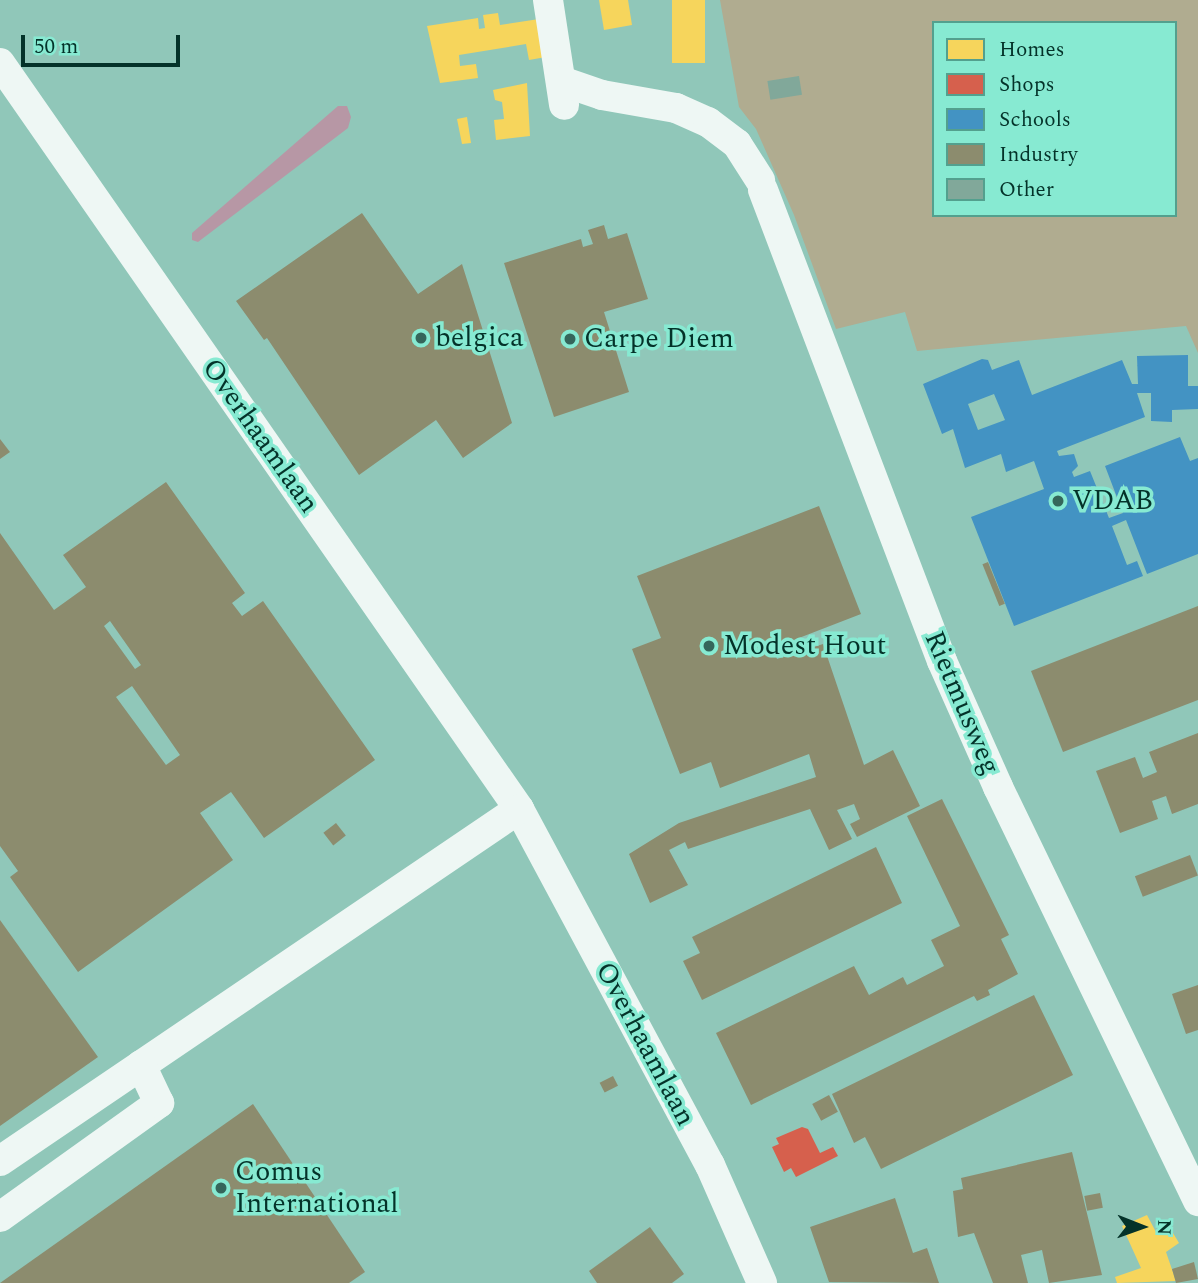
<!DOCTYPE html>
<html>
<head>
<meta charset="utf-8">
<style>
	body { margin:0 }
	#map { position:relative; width:1198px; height:1283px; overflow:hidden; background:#90c7b9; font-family:Spectral,serif }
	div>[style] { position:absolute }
	.green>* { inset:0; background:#b0ac90 }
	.water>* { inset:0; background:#b797a5 }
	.homes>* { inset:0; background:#f6d55c; transform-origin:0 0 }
	.shops>* { inset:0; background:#d6604d }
	.schools>* { inset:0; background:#4393c3 }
	.industry>* { inset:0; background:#8c8c6e; transform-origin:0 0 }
	.building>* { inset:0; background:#81a89a; transform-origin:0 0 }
	.minor>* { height:30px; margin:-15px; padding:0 15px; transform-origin:15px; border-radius:15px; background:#eef7f4 }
	.dots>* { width:19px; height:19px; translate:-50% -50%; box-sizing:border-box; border:4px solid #87ead2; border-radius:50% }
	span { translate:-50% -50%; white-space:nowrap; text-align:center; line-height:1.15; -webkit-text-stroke:7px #87ead2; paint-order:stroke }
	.poi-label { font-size:28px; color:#043229 }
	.left { translate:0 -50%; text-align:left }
	.street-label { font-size:28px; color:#043229 }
	.legend { position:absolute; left:932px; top:21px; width:245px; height:196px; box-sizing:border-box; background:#87ead2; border:2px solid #53a08e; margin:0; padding:9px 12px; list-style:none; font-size:21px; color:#043229 }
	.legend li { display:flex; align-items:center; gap:14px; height:35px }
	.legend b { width:35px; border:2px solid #53a08e }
	.north { position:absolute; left:1107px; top:1192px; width:70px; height:70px; -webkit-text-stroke:5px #87ead2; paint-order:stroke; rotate:91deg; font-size:19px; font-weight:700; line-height:28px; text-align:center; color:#043229 }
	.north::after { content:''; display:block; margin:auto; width:24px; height:32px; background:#043229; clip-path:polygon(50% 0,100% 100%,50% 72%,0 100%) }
	.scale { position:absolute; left:21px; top:35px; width:159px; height:32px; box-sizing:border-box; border:4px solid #043229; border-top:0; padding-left:9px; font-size:21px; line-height:24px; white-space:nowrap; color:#043229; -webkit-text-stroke:5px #87ead2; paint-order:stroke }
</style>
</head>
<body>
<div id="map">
	<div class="green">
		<div style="clip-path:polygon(evenodd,720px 0,1198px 0,1198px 353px,1186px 326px,917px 351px,905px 312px,836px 329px,794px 215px,756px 129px,739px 107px,720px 0,934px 23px,1175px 23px,1175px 215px,934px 215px,934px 23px)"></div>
	</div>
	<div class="water">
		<div style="clip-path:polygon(338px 106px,347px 106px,351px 117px,348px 128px,198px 242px,192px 240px,192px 233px)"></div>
	</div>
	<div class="homes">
		<div style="clip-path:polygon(599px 0,628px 0,632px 25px,604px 30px)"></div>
		<div style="left:672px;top:0;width:33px;height:63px"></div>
		<div style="clip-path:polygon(498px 13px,500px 25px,539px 19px,546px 57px,529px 60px,526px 44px,459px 55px,460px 66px,476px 64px,478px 78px,440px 83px,427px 26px,478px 18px,479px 29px,485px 28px,483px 15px)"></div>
		<div style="clip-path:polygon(527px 83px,530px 136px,496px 140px,494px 120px,504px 119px,502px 102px,495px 100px,493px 90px)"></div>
		<div style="clip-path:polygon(467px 117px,471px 143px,462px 144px,457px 119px)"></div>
		<div style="clip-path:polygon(1147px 1215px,1157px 1234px,1170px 1228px,1179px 1243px,1166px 1252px,1176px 1281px,1117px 1283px,1115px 1277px,1141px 1268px,1122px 1226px)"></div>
	</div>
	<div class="shops">
		<div style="clip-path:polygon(802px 1127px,808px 1129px,820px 1153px,833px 1147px,838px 1156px,796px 1177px,791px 1168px,784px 1172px,772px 1147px,779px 1144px,776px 1138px)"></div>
	</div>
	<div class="schools">
		<div style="clip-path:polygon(evenodd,1188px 355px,1188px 386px,1198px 386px,1198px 409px,1172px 410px,1172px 422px,1151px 421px,1151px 393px,1137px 393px,1145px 417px,1057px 451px,1059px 456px,1074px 454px,1078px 466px,1072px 472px,1074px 477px,1090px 471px,1109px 518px,1123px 513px,1105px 466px,1180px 437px,1190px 461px,1198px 458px,1198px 554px,1147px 574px,1126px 520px,1112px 526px,1127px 565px,1137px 561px,1143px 576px,1014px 626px,971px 517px,1044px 489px,1034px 461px,1006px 472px,1001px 454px,965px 468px,953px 429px,942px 434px,923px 384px,982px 359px,988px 360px,992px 370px,1019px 360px,1032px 395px,1122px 360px,1132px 384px,1138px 384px,1137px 356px,1188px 355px,994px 394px,1005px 420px,978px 430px,968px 404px,994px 394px)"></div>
	</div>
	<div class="industry">
		<div style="clip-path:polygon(362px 213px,418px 294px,462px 264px,512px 423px,463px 458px,436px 420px,359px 475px,267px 338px,264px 340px,236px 301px)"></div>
		<div style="clip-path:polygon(604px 225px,608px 239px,627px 233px,648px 299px,604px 312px,629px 392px,554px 417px,504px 263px,581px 239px,583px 247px,593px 244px,588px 230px)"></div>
		<div style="clip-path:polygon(0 439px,10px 452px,0 459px)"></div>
		<div style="clip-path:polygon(evenodd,166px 482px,245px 593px,232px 603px,242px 616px,263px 601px,375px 760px,264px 838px,231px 792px,200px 813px,233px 860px,78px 972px,10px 877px,18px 871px,0 846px,0 533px,54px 610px,86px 587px,63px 555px,166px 482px,110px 621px,141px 665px,135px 669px,104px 626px,110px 621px,166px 482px,132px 686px,180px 755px,166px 765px,116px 697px,132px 686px)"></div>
		<div style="clip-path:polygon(819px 506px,861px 614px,773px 648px,777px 659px,823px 644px,864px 765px,893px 750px,920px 806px,857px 837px,850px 824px,860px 819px,854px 804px,837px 810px,852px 839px,829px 850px,810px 809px,688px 849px,685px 842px,669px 850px,688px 885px,650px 903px,629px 854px,679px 823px,816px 777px,809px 754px,720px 788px,711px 762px,680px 774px,632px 649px,661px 638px,637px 576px)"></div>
		<div style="left:988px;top:562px;width:45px;height:6px;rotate:68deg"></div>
		<div style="clip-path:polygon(1198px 606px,1198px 700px,1063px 752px,1031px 671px)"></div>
		<div style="clip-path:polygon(1198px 733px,1198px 804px,1172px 814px,1166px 796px,1152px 801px,1158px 819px,1120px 833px,1096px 771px,1135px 757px,1143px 778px,1157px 772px,1149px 752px)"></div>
		<div style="clip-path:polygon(942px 799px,1009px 935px,1001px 939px,1018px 974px,988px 990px,990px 995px,977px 1001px,974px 996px,751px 1105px,716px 1033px,854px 966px,869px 995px,903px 977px,907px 985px,944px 966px,931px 940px,960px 926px,907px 816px)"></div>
		<div style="left:336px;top:823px;width:16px;height:16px;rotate:52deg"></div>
		<div style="clip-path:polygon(876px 847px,902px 903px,702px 1000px,683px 961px,700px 953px,692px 937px)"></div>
		<div style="left:1190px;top:855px;width:22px;height:59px;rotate:69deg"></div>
		<div style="clip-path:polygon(0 920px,98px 1057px,0 1126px)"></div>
		<div style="clip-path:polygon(1198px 985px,1198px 1030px,1186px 1034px,1172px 994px)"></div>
		<div style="clip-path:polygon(1034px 995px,1073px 1075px,881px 1169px,865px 1137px,854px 1143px,832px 1094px)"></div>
		<div style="left:613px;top:1076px;width:11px;height:15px;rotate:63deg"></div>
		<div style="left:829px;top:1095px;width:19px;height:19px;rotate:62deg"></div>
		<div style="clip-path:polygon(253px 1104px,365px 1272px,349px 1283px,0 1283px)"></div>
		<div style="clip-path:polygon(1072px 1152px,1102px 1275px,1049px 1283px,1042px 1250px,1021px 1255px,1028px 1283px,993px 1283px,974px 1233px,958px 1237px,953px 1191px,963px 1189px,961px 1178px)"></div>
		<div style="left:1100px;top:1193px;width:15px;height:16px;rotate:79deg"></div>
		<div style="clip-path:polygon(895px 1198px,913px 1253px,927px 1248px,939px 1283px,829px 1282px,810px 1227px)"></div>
		<div style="clip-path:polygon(650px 1227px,684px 1274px,672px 1283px,597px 1283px,589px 1271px)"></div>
		<div style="clip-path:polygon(1194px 1262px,1198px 1279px,1176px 1283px,1172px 1269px)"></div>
	</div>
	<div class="building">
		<div style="left:799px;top:76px;width:19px;height:32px;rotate:81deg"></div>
	</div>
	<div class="minor">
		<div style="left:548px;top:0;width:106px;rotate:81.3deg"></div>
		<div style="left:0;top:63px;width:909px;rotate:55.17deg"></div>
		<div style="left:519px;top:809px;width:404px;rotate:61.8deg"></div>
		<div style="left:710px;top:1165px;width:129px;rotate:66.2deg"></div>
		<div style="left:561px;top:81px;width:43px;rotate:18.9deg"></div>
		<div style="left:602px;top:95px;width:75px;rotate:10deg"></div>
		<div style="left:676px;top:108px;width:35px;rotate:24deg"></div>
		<div style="left:708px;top:122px;width:36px;rotate:37deg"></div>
		<div style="left:737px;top:144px;width:43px;rotate:57.4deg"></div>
		<div style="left:763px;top:190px;width:504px;rotate:69.19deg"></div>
		<div style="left:942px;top:661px;width:138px;rotate:66deg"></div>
		<div style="left:998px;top:787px;width:460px;rotate:64.2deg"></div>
		<div style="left:0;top:1161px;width:627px;rotate:-34.15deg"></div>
		<div style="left:0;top:1217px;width:196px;rotate:-35.6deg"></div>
		<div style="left:159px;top:1103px;width:42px;rotate:-115.3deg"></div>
	</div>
	<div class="dots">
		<div style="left:421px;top:338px;background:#35665b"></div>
		<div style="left:570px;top:339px;background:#35665b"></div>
		<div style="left:1058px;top:501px;background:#35665b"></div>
		<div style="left:709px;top:646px;background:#35665b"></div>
		<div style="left:221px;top:1188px;background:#35665b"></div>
	</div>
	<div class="poi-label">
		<span class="left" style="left:435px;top:338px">belgica</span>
		<span class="left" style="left:584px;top:339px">Carpe Diem</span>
		<span class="left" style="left:1072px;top:501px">VDAB</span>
		<span class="left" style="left:723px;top:646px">Modest Hout</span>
		<span class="left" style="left:235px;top:1188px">Comus<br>International</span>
	</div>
	<div class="street-label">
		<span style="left:260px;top:436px;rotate:55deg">Overhaamlaan</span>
		<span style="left:962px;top:703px;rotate:67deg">Rietmusweg</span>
		<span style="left:645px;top:1044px;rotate:62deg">Overhaamlaan</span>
	</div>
	<ul class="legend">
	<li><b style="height:19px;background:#f6d55c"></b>Homes</li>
	<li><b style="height:19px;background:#d6604d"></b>Shops</li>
	<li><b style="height:19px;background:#4393c3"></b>Schools</li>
	<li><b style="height:19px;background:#8c8c6e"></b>Industry</li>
	<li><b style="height:19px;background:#81a89a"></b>Other</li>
	</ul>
	<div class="north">N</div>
	<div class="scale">50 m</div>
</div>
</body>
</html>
